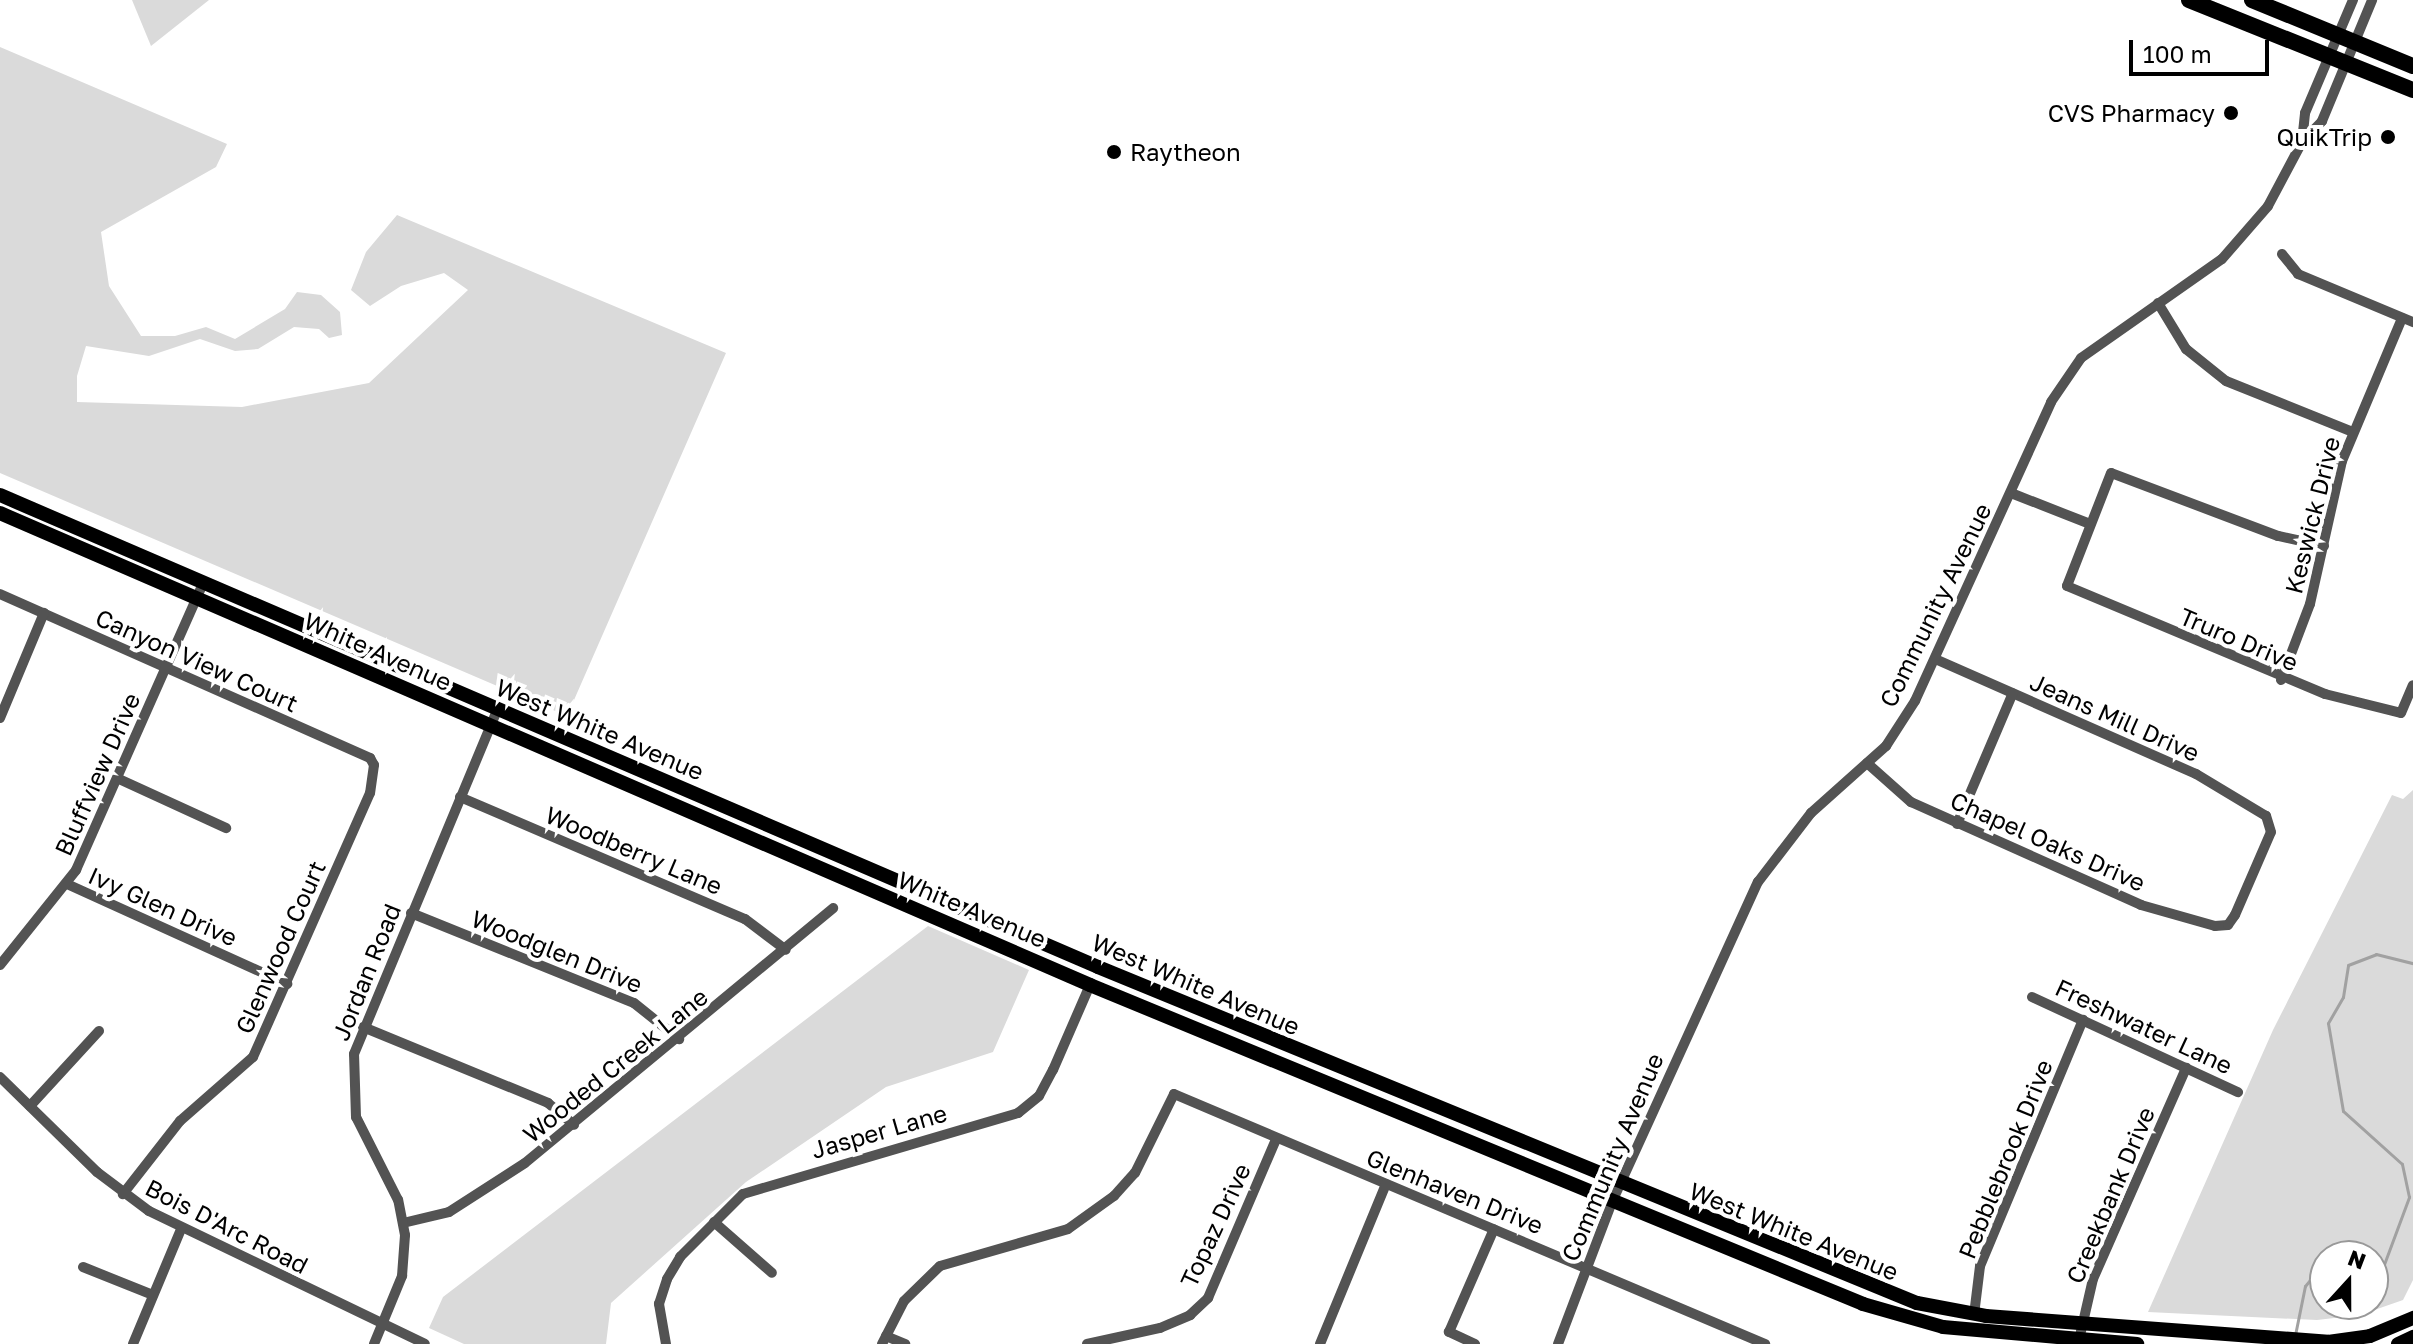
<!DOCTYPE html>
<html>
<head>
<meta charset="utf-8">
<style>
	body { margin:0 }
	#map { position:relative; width:2413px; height:1344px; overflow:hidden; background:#fff; font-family:"Golos Text",sans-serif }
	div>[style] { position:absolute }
	.green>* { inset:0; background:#dadada }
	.stream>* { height:3px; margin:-1.5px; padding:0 1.5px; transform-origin:1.5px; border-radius:1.5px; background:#a1a1a1 }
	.minor>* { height:10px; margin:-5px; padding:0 5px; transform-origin:5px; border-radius:5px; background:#535353 }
	.major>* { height:14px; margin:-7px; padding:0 7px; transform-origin:7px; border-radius:7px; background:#000 }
	.highway>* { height:16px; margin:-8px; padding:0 8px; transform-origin:8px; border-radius:8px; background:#000 }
	.dots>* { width:22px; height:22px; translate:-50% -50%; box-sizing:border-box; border:4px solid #fff; border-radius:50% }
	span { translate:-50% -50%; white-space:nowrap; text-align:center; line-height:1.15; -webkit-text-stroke:8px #fff; paint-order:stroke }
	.poi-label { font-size:24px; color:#000 }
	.right { translate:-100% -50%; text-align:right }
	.left { translate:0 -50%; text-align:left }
	.street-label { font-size:24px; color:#000 }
	.north { position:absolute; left:2309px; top:1240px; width:80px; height:80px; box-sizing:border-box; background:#fff; border:2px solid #999; border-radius:50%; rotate:21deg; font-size:22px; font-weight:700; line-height:32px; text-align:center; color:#000 }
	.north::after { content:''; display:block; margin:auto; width:28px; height:36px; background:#000; clip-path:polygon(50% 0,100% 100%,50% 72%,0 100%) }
	.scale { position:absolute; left:2129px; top:40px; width:140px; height:36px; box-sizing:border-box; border:4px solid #000; border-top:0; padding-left:10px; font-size:24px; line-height:28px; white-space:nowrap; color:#000; -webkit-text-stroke:6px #fff; paint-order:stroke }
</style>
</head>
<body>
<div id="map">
	<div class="green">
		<div style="clip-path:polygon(132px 0,209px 0,151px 46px)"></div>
		<div style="clip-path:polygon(0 47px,227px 144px,216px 167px,101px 232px,109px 286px,141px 336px,175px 336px,206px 327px,235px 339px,285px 309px,297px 292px,321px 295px,340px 312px,342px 335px,329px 338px,319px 329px,294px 327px,258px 349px,235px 351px,200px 339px,149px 356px,86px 346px,77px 376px,77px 402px,242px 407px,369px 383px,468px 290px,444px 273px,401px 286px,370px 306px,351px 290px,366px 252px,397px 215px,726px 353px,567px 716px,0 473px)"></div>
		<div style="clip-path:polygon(evenodd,2413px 790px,2413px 1280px,2403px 1300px,2360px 1315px,2317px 1320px,2148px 1312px,2273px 1030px,2392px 795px,2403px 799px,2413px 790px,2325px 1256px,2373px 1256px,2373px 1304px,2325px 1304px,2325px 1256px)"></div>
		<div style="clip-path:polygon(928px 926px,1029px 970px,993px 1052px,886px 1087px,746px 1182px,611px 1303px,606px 1344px,464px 1344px,429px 1328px,443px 1297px)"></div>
	</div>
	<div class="stream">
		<div style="left:2373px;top:1269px;width:10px;rotate:-11deg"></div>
		<div style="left:2383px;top:1267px;width:75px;rotate:-69.6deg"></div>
		<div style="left:2409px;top:1197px;width:34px;rotate:-102deg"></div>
		<div style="left:2402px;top:1164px;width:79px;rotate:-138.1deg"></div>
		<div style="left:2343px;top:1111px;width:89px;rotate:-99.7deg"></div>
		<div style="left:2328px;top:1023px;width:30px;rotate:-60deg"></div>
		<div style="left:2343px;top:997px;width:32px;rotate:-81deg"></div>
		<div style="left:2348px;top:965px;width:30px;rotate:-21deg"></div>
		<div style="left:2376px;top:954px;width:38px;rotate:14deg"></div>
		<div style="left:2295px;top:1335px;width:50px;rotate:-78.5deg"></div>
		<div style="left:2305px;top:1286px;width:14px;rotate:-51deg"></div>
		<div style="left:2314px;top:1275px;width:11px"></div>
	</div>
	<div class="minor">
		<div style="left:2302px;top:142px;width:29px;rotate:-84deg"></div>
		<div style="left:2305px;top:113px;width:123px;rotate:-67deg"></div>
		<div style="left:2282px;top:254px;width:26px;rotate:51deg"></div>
		<div style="left:2298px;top:274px;width:125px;rotate:22.7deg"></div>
		<div style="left:2158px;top:303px;width:54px;rotate:58.7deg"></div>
		<div style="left:2186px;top:349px;width:51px;rotate:38.7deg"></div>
		<div style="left:2226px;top:381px;width:137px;rotate:21.9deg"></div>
		<div style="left:2011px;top:493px;width:85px;rotate:21.4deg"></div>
		<div style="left:2324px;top:546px;width:47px;rotate:-167.7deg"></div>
		<div style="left:2278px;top:536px;width:178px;rotate:-159.3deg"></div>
		<div style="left:2111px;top:473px;width:121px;rotate:111.3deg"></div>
		<div style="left:2067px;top:586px;width:280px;rotate:22.7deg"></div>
		<div style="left:2325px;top:694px;width:78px;rotate:14deg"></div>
		<div style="left:2401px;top:713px;width:30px;rotate:-67deg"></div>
		<div style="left:0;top:594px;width:405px;rotate:23.9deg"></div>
		<div style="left:370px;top:758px;width:8px;rotate:60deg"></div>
		<div style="left:374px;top:765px;width:28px;rotate:98deg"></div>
		<div style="left:370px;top:793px;width:289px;rotate:113.9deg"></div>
		<div style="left:253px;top:1057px;width:97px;rotate:138.8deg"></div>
		<div style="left:180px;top:1121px;width:93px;rotate:128deg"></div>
		<div style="left:2281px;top:680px;width:81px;rotate:-69.1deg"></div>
		<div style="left:2310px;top:604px;width:147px;rotate:-77.4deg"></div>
		<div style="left:2342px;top:461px;width:155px;rotate:-67.2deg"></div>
		<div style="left:0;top:718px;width:114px;rotate:-67.3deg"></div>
		<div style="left:1867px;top:763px;width:59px;rotate:41.6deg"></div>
		<div style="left:1911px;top:802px;width:252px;rotate:24.1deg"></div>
		<div style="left:2141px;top:905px;width:77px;rotate:15.8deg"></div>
		<div style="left:2215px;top:926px;width:13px;rotate:-4deg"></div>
		<div style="left:2228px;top:925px;width:12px;rotate:-55deg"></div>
		<div style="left:2235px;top:915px;width:90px;rotate:-66.6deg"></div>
		<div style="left:2271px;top:832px;width:17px;rotate:-107deg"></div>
		<div style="left:2266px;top:816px;width:82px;rotate:-149deg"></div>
		<div style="left:2196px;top:774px;width:285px;rotate:-156.2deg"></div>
		<div style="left:119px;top:779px;width:118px;rotate:24.6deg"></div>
		<div style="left:460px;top:797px;width:310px;rotate:23.2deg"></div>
		<div style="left:745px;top:919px;width:51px;rotate:37.1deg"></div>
		<div style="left:1957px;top:824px;width:142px;rotate:-66.9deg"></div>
		<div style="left:67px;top:884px;width:242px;rotate:24.4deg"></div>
		<div style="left:411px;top:913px;width:240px;rotate:22deg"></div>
		<div style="left:634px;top:1003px;width:58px;rotate:38.7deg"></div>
		<div style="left:0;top:965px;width:122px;rotate:-51.3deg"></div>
		<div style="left:76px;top:870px;width:314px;rotate:-66.1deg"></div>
		<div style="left:2032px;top:997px;width:227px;rotate:24.8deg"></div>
		<div style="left:363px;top:1027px;width:200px;rotate:22.3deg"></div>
		<div style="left:548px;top:1103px;width:34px;rotate:40deg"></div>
		<div style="left:0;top:1077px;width:136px;rotate:44.4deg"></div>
		<div style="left:97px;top:1172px;width:65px;rotate:36.9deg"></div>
		<div style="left:149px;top:1211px;width:306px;rotate:25.7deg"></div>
		<div style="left:30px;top:1106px;width:102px;rotate:-47.4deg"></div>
		<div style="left:714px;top:1222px;width:77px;rotate:41.3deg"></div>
		<div style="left:403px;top:1223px;width:47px;rotate:-13.4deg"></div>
		<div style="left:449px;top:1212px;width:90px;rotate:-32.8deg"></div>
		<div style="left:525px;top:1163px;width:400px;rotate:-39.6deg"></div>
		<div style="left:83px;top:1267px;width:75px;rotate:21.8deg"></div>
		<div style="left:1974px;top:1315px;width:49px;rotate:-83deg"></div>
		<div style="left:1980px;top:1266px;width:267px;rotate:-67.3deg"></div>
		<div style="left:886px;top:1336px;width:21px;rotate:23deg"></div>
		<div style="left:2079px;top:1340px;width:63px;rotate:-77.1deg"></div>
		<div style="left:2093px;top:1279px;width:231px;rotate:-66.2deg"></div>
		<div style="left:133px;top:1344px;width:125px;rotate:-67.3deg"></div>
		<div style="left:374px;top:1344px;width:74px;rotate:-67.6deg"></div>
		<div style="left:402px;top:1276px;width:41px;rotate:-85.8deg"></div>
		<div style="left:405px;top:1235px;width:36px;rotate:-101deg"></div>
		<div style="left:398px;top:1200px;width:93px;rotate:-116.8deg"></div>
		<div style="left:356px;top:1117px;width:63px;rotate:-91.8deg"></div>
		<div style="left:354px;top:1054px;width:373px;rotate:-67.4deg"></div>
		<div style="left:666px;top:1344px;width:41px;rotate:-99.9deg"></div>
		<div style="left:659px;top:1304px;width:26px;rotate:-72deg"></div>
		<div style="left:667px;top:1279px;width:26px;rotate:-59deg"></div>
		<div style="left:680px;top:1257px;width:89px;rotate:-45deg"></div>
		<div style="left:743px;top:1194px;width:287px;rotate:-16.4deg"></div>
		<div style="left:1018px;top:1113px;width:27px;rotate:-39deg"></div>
		<div style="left:1039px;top:1096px;width:30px;rotate:-62deg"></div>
		<div style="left:1053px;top:1070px;width:93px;rotate:-66.5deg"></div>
		<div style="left:882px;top:1344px;width:48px;rotate:-62.9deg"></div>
		<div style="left:904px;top:1301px;width:50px;rotate:-44.2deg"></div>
		<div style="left:940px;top:1266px;width:133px;rotate:-16.1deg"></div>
		<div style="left:1068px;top:1229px;width:57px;rotate:-35.7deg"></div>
		<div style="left:1114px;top:1196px;width:31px;rotate:-48deg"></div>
		<div style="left:1135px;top:1173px;width:88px;rotate:-63.7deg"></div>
		<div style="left:1174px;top:1094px;width:642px;rotate:22.93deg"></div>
		<div style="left:1087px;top:1344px;width:75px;rotate:-12.4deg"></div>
		<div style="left:1160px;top:1328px;width:33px;rotate:-23deg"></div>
		<div style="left:1190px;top:1315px;width:25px;rotate:-43deg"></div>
		<div style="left:1208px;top:1298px;width:173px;rotate:-66.8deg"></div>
		<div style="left:1320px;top:1344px;width:173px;rotate:-67.6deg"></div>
		<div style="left:1475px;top:1344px;width:29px;rotate:-155deg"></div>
		<div style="left:1449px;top:1332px;width:112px;rotate:-66.4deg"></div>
		<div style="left:1558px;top:1344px;width:152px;rotate:-69.2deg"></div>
		<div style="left:1612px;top:1202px;width:352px;rotate:-65.5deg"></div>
		<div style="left:1758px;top:882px;width:87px;rotate:-52.5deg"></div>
		<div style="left:1811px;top:813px;width:101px;rotate:-41.8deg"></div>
		<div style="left:1886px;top:746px;width:54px;rotate:-57.2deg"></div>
		<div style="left:1915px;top:701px;width:328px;rotate:-65.5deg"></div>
		<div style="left:2051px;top:402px;width:53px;rotate:-55.7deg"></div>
		<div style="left:2081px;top:358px;width:172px;rotate:-35.1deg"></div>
		<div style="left:2222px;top:259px;width:70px;rotate:-49deg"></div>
		<div style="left:2268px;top:206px;width:72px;rotate:-62deg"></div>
		<div style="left:2302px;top:142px;width:29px;rotate:-46deg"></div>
		<div style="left:2322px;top:121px;width:131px;rotate:-67.5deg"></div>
	</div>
	<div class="major">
		<div style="left:0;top:495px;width:1195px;rotate:23.26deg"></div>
		<div style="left:1098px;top:967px;width:885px;rotate:22.31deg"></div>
		<div style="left:1917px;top:1303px;width:70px;rotate:10.7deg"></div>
		<div style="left:1986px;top:1316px;width:343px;rotate:4.3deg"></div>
		<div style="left:2328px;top:1342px;width:42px;rotate:-8.1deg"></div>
		<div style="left:2370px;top:1336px;width:47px;rotate:-22.7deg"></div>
		<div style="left:0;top:513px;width:1188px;rotate:23.41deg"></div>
		<div style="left:1090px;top:985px;width:836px;rotate:22.42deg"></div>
		<div style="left:1863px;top:1304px;width:83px;rotate:16deg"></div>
		<div style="left:1943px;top:1327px;width:195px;rotate:5deg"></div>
		<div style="left:2398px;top:1344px;width:17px;rotate:-25deg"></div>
	</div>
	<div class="highway">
		<div style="left:2189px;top:0;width:241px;rotate:21.9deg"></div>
		<div style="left:2252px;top:0;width:174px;rotate:22.3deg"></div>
	</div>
	<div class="dots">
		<div style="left:2231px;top:113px;background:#000"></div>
		<div style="left:2388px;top:137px;background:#000"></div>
		<div style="left:1114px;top:152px;background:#000"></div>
	</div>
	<div class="poi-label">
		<span class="right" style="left:2215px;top:113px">CVS Pharmacy</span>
		<span class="right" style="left:2372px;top:137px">QuikTrip</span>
		<span class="left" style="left:1130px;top:152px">Raytheon</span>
	</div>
	<div class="street-label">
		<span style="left:2312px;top:515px;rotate:-76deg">Keswick Drive</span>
		<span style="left:1935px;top:605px;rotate:-64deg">Community Avenue</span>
		<span style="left:2239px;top:639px;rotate:23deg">Truro Drive</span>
		<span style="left:378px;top:651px;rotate:24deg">White Avenue</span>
		<span style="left:197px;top:660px;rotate:24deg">Canyon View Court</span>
		<span style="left:2115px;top:717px;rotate:24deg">Jeans Mill Drive</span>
		<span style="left:600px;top:729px;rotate:23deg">West White Avenue</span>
		<span style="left:97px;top:774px;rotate:-66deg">Bluffview Drive</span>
		<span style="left:2048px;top:841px;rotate:24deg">Chapel Oaks Drive</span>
		<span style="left:634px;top:850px;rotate:23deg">Woodberry Lane</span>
		<span style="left:163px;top:906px;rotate:24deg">Ivy Glen Drive</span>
		<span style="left:972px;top:909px;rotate:23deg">White Avenue</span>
		<span style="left:280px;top:947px;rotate:-66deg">Glenwood Court</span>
		<span style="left:557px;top:951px;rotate:22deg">Woodglen Drive</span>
		<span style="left:366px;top:972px;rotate:-68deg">Jordan Road</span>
		<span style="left:1196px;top:984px;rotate:23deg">West White Avenue</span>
		<span style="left:2144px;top:1026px;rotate:25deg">Freshwater Lane</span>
		<span style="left:615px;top:1065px;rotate:-39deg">Wooded Creek Lane</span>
		<span style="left:879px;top:1131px;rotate:-16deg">Jasper Lane</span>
		<span style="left:1612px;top:1157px;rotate:-67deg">Community Avenue</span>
		<span style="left:2005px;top:1159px;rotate:-68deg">Pebblebrook Drive</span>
		<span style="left:1455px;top:1191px;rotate:22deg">Glenhaven Drive</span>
		<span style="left:2110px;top:1195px;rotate:-67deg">Creekbank Drive</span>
		<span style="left:1215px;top:1225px;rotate:-65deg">Topaz Drive</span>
		<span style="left:227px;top:1226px;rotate:27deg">Bois D'Arc Road</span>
		<span style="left:1794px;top:1231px;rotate:22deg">West White Avenue</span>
	</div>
	<div class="north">N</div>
	<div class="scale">100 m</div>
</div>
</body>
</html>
